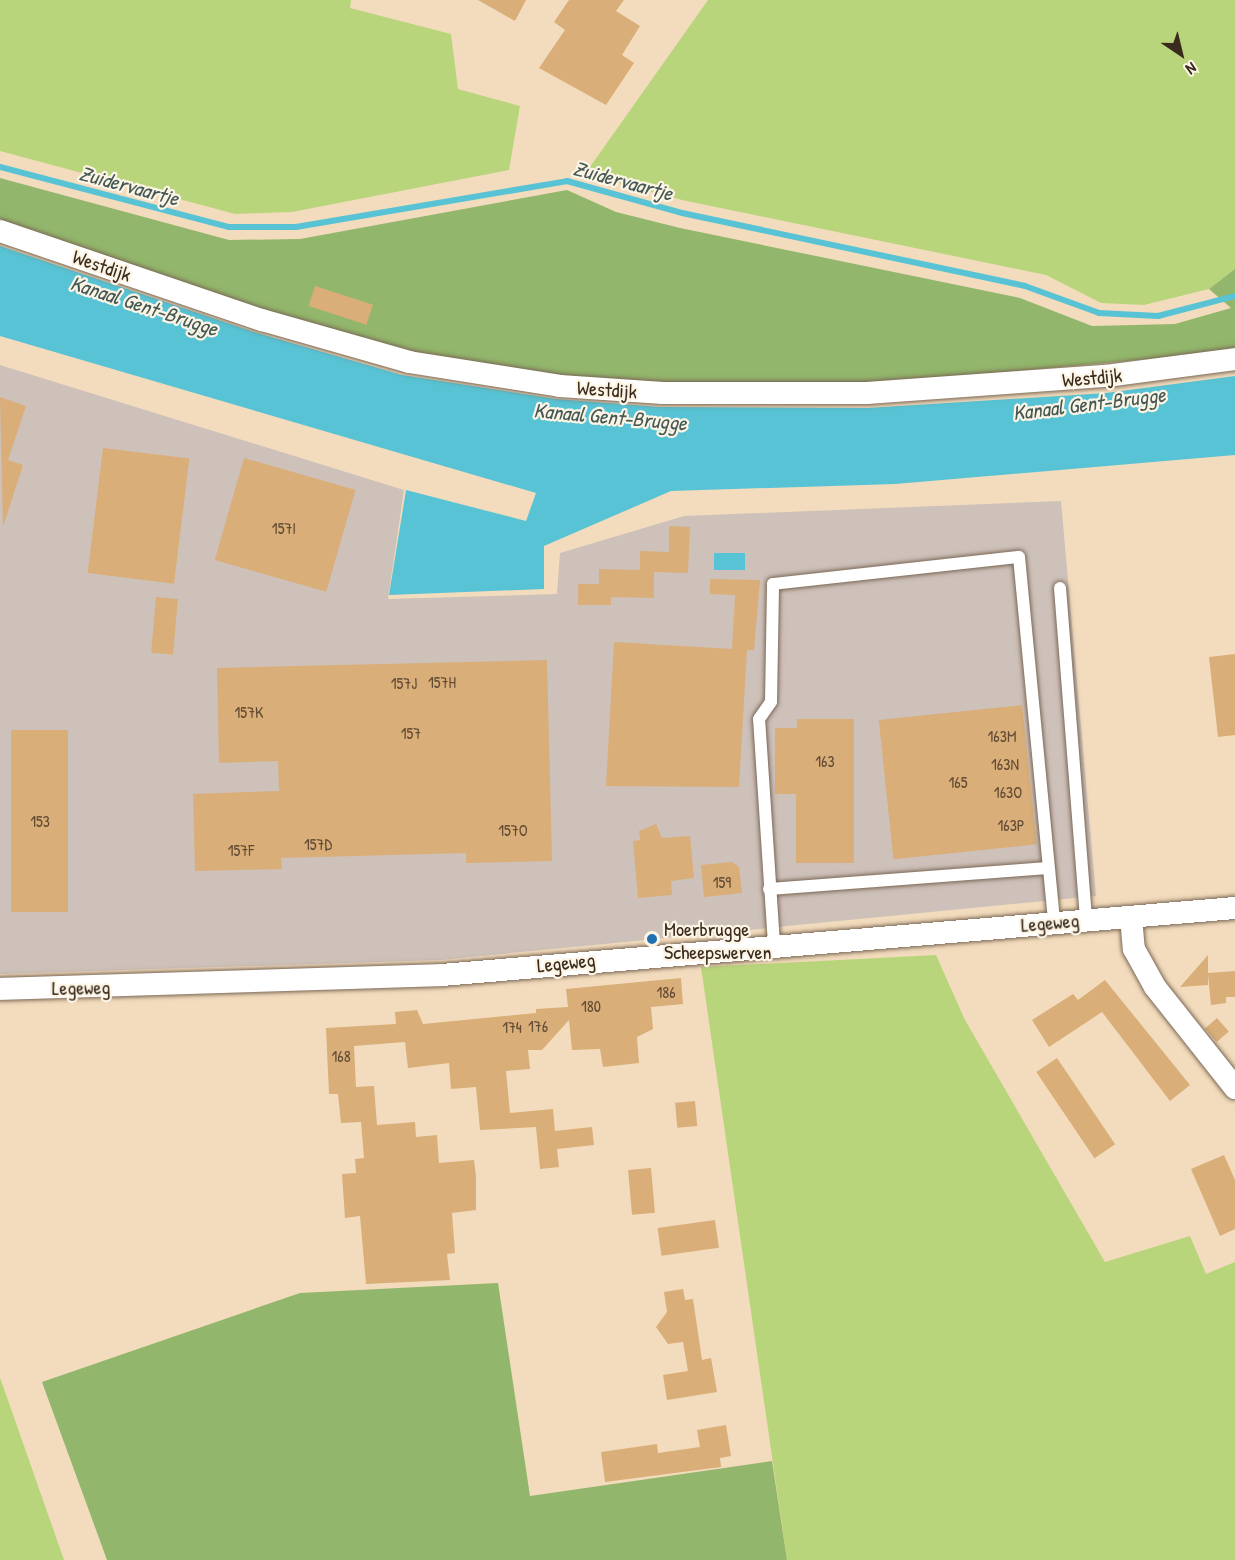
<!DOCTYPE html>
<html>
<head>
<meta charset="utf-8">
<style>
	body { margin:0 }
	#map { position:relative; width:1235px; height:1560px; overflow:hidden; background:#f3dcbd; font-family:"Patrick Hand",sans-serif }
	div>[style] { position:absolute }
	.industrial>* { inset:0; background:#cec1ba }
	.green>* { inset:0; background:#b9d57b }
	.forest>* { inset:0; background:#92b66b }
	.water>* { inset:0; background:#58c3d4; transform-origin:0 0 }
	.stream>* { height:6px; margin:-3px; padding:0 3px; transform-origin:3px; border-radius:3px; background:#58c3d4 }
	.building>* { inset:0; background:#d9ae78; transform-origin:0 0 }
	.roads { filter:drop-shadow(0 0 2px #7b6856) drop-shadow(0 0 2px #7b6856) }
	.service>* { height:12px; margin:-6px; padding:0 6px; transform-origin:6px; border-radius:6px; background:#fff }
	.minor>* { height:22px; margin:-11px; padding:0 11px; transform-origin:11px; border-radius:11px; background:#fff }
	.dots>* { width:16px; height:16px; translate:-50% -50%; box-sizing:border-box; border:3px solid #fcf5e5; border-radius:50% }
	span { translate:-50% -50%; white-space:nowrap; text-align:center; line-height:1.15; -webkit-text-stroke:4.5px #fcf5e5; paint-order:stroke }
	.number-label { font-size:16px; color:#624b34 }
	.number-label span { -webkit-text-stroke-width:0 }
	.street-label { font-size:20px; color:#3b2a1e }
	.poi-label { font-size:20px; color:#3b2a1e }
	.left { translate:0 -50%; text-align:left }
	.water-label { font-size:21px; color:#445855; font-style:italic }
	.north { position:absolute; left:1151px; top:24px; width:60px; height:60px; -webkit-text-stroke:4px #fcf5e5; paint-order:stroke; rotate:145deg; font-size:16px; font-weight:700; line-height:24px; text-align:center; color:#3b2a1e }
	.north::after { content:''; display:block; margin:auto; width:21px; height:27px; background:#3b2a1e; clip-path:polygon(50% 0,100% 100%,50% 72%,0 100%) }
</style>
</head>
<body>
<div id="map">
	<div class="industrial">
		<div style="clip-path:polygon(0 365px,404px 490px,388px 599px,557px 594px,560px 553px,684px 516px,1061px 501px,1096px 896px,440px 960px,0 974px)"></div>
	</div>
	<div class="green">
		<div style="clip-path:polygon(0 0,351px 0,350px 8px,451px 34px,458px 89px,520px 106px,509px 170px,292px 212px,235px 214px,0 151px)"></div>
		<div style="clip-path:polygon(708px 0,1235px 0,1235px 269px,1209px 289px,1144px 305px,1101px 303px,1046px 275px,682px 200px,585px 174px)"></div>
		<div style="clip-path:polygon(936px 955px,965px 1020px,1105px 1262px,1190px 1236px,1206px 1274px,1235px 1262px,1235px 1560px,787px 1560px,701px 967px)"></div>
		<div style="clip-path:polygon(0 1378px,3px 1386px,64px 1560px,0 1560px)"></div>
	</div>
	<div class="forest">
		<div style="clip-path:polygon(0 178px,229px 240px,300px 239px,567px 190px,616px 212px,680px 228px,1020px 298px,1092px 326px,1175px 324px,1231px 308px,1209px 289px,1235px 269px,1235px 351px,866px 385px,661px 384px,558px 376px,408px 352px,260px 310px,0 222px)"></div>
		<div style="clip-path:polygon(498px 1283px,530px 1496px,772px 1461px,787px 1560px,107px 1560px,42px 1382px,300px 1293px)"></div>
	</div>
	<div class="water">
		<div style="clip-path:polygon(0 246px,254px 332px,402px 375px,556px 399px,660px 407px,867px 408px,1106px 393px,1235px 376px,1235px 455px,895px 484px,671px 491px,544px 546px,544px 589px,389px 595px,406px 490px,526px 521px,536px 493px,0 336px)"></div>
		<div style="left:714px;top:553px;width:31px;height:17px"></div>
	</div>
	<div class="stream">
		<div style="left:0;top:167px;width:237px;rotate:14.7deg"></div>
		<div style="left:229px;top:227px;width:67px"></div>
		<div style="left:296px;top:227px;width:275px;rotate:-9.6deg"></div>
		<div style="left:567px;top:181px;width:119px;rotate:15.5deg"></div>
		<div style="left:682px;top:213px;width:351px;rotate:12deg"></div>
		<div style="left:1025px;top:286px;width:79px;rotate:20deg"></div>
		<div style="left:1099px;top:313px;width:59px;rotate:2.9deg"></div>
		<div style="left:1158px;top:316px;width:80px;rotate:-14.6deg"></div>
	</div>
	<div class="building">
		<div style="clip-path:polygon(478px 0,526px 0,515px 21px)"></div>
		<div style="clip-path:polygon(569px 0,624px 0,616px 11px,640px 26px,622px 55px,634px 63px,606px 105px,539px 68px,565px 30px,554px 22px)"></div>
		<div style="left:315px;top:286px;width:61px;height:21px;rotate:18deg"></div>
		<div style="clip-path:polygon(0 397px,26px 406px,8px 460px,23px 465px,3px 527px)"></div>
		<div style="left:103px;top:448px;width:87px;height:126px;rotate:7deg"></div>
		<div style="left:244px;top:458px;width:116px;height:106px;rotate:16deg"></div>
		<div style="clip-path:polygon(669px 526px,690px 527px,688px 573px,654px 572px,654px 598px,611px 597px,611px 605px,578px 605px,578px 584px,599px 584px,599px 569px,640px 570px,640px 551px,669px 552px)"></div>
		<div style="clip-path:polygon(710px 579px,760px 580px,754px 650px,747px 650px,739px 787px,606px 786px,614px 642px,732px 649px,735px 595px,710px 594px)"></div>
		<div style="left:156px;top:597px;width:22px;height:56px;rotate:5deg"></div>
		<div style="clip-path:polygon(1235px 654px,1235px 735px,1218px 737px,1209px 657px)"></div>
		<div style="clip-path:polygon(547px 660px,552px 861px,466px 863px,466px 853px,281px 858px,282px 869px,195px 871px,193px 794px,279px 791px,278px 761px,219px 763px,217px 668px)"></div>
		<div style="left:1022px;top:705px;width:140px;height:144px;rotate:84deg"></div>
		<div style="clip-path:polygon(797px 719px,854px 719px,854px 863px,796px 863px,796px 794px,775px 794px,775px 728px,797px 728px)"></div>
		<div style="left:11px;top:730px;width:57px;height:182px"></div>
		<div style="clip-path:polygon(656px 824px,662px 838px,690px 836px,694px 878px,671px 881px,672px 895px,638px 898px,633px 841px,640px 840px,639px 831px)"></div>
		<div style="clip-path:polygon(732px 862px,739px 867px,742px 893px,704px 897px,701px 865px)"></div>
		<div style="clip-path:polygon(1208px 955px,1208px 973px,1235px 971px,1235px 997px,1226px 997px,1226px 1003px,1211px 1005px,1208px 974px,1208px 985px,1180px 987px)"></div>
		<div style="clip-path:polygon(681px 978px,683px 1004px,651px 1007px,653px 1029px,637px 1037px,639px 1063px,603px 1067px,600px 1049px,572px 1050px,569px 1020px,542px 1050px,528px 1050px,530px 1069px,506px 1071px,510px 1113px,553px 1109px,555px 1131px,592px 1127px,594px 1145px,557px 1149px,559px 1167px,540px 1169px,536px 1127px,480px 1130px,476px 1087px,451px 1089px,449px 1063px,408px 1068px,405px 1042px,354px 1046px,356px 1087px,374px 1086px,377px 1125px,415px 1122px,416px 1137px,437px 1135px,439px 1163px,474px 1160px,476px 1176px,476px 1210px,452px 1213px,455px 1253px,447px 1254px,450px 1280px,366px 1284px,360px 1216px,345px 1218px,342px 1174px,356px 1173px,355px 1159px,364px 1158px,361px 1122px,341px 1123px,338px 1094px,329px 1094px,326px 1028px,396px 1024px,395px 1012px,417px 1010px,423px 1024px,536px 1013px,536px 1009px,568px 1007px,566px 989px)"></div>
		<div style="clip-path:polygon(1105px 980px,1190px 1085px,1170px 1101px,1102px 1012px,1049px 1047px,1032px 1020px,1073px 994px,1078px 1000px)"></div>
		<div style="left:1217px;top:1018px;width:18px;height:16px;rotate:49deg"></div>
		<div style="left:1057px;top:1058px;width:104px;height:25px;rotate:56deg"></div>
		<div style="left:695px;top:1101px;width:25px;height:20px;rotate:85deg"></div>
		<div style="clip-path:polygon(1224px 1155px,1235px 1180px,1235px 1229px,1220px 1236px,1191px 1169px)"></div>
		<div style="left:651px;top:1168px;width:45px;height:23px;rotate:85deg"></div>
		<div style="left:715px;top:1220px;width:28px;height:58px;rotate:82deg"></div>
		<div style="clip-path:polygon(683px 1289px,685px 1300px,693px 1299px,702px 1360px,711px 1358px,717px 1392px,667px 1400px,663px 1375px,688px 1371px,683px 1342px,668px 1344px,656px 1327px,667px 1312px,664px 1292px)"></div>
		<div style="clip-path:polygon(726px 1425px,731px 1456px,720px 1458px,721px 1467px,605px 1482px,601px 1452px,657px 1444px,658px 1453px,700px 1447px,697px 1430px)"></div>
	</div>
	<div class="roads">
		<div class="service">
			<div style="left:1060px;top:588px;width:332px;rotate:85.5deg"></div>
			<div style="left:769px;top:889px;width:280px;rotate:-4.3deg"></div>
			<div style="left:774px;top:944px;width:225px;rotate:-93.8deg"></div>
			<div style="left:759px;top:719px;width:21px;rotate:-55deg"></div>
			<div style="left:771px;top:702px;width:118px;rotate:-89deg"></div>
			<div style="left:773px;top:584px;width:247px;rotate:-6.3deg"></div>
			<div style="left:1019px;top:557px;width:367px;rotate:84.5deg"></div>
		</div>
		<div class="minor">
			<div style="left:0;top:231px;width:277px;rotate:18.8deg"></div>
			<div style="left:262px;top:320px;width:153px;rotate:15.9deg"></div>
			<div style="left:409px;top:362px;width:153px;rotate:9deg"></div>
			<div style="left:560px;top:386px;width:103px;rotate:3.9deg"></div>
			<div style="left:663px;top:393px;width:204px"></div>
			<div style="left:867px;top:393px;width:240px;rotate:-4.1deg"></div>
			<div style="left:1106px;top:376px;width:130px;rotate:-7.5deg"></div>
			<div style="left:1131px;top:917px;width:32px;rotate:85deg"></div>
			<div style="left:1134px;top:949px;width:43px;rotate:61.1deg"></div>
			<div style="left:1155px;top:987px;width:129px;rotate:51.6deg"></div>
			<div style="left:0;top:989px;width:442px;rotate:-1.8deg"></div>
			<div style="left:442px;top:975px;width:796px;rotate:-4.83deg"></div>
		</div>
	</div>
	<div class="dots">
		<div style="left:652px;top:939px;background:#1f6fb2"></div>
	</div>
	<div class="number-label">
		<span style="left:284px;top:528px">157I</span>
		<span style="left:442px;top:682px">157H</span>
		<span style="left:404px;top:683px">157J</span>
		<span style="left:249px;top:712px">157K</span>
		<span style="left:411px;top:733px">157</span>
		<span style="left:1002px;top:736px">163M</span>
		<span style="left:825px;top:761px">163</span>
		<span style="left:1005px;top:764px">163N</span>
		<span style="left:958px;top:782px">165</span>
		<span style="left:1008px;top:792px">163O</span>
		<span style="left:40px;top:821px">153</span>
		<span style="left:1011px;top:825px">163P</span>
		<span style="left:513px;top:830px">157O</span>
		<span style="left:318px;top:844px">157D</span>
		<span style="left:241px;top:850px">157F</span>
		<span style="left:722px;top:882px">159</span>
		<span style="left:666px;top:992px">186</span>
		<span style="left:591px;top:1006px">180</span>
		<span style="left:538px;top:1026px">176</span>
		<span style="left:512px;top:1027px">174</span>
		<span style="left:341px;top:1056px">168</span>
	</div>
	<div class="street-label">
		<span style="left:102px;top:265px;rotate:19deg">Westdijk</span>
		<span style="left:1092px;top:377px;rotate:-5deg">Westdijk</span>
		<span style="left:607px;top:389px;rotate:4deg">Westdijk</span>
		<span style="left:1050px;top:922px;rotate:-5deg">Legeweg</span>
		<span style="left:566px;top:962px;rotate:-6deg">Legeweg</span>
		<span style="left:81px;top:987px;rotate:-1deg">Legeweg</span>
	</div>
	<div class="poi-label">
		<span class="left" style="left:664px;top:940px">Moerbrugge<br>Scheepswerven</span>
	</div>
	<div class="water-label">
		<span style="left:623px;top:181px;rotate:15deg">Zuidervaartje</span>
		<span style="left:129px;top:186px;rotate:15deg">Zuidervaartje</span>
		<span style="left:144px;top:306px;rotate:18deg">Kanaal Gent-Brugge</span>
		<span style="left:1089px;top:404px;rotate:-7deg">Kanaal Gent-Brugge</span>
		<span style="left:610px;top:417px;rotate:5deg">Kanaal Gent-Brugge</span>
	</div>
	<div class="north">N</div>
</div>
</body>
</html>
